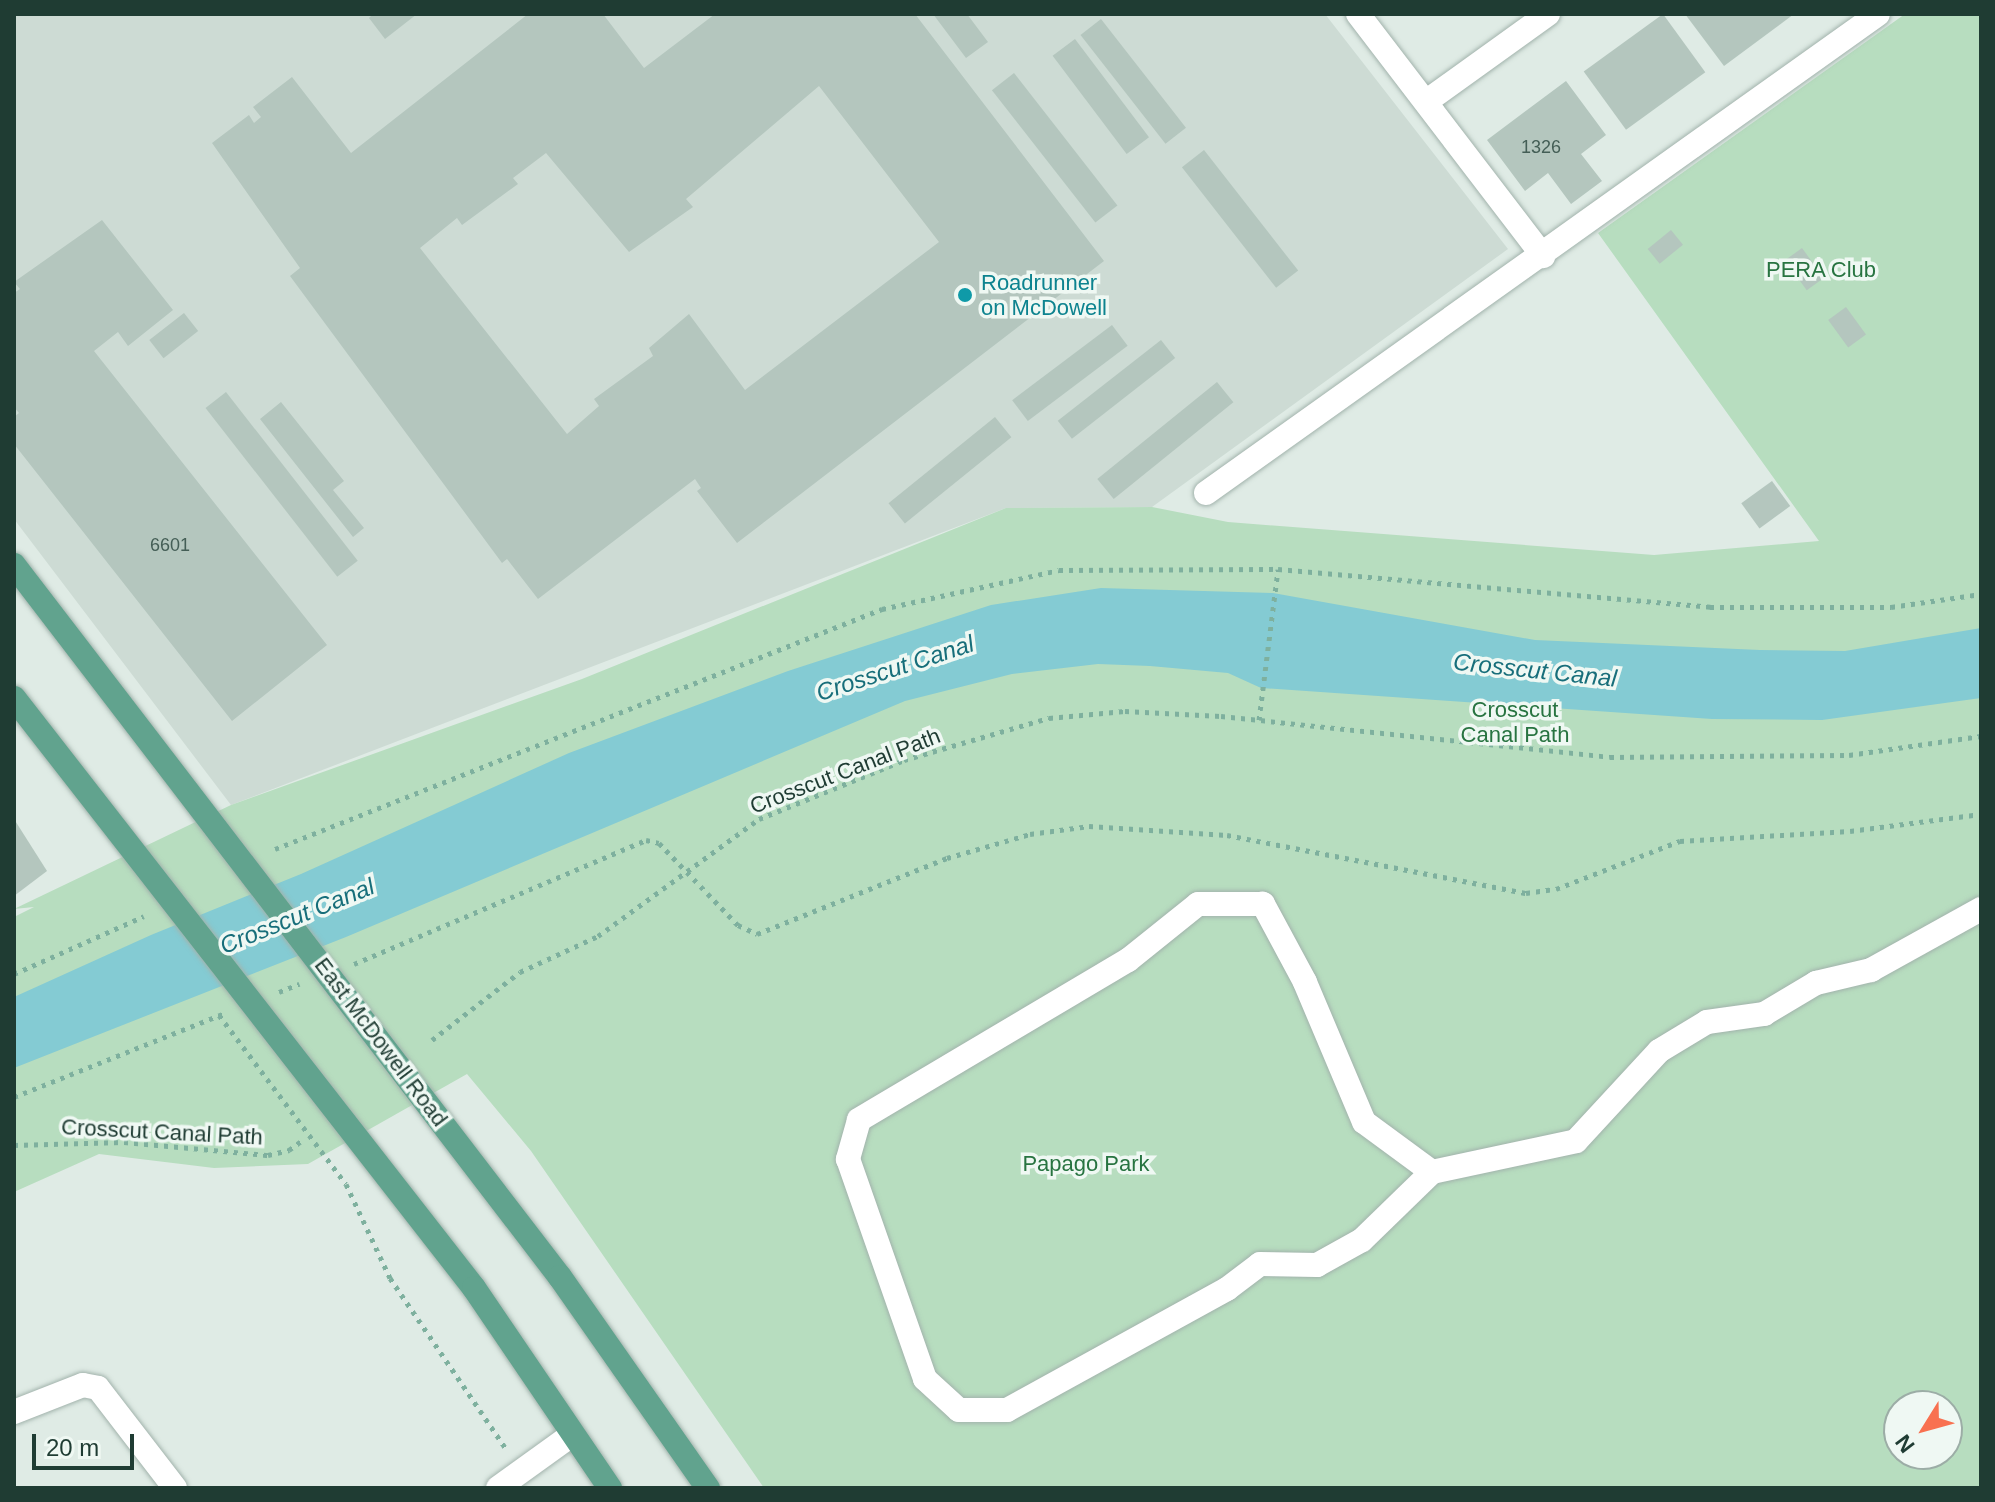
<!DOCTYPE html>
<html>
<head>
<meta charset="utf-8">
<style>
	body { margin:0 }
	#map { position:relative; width:1995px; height:1502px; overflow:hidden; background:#dfebe5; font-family:Helvetica,sans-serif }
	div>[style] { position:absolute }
	.built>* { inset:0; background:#cddbd4 }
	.green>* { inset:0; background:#b7ddbf }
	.water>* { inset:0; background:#84cbd3 }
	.building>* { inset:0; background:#b4c6be; transform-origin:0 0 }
	.path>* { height:5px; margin-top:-2.5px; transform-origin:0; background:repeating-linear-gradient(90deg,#7eb09e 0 4px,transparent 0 10px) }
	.roads { filter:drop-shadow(0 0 2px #a2b3ac) drop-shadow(0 0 2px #a2b3ac) }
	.minor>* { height:24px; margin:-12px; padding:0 12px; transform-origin:12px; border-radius:12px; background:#fff }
	.major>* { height:24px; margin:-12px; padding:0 12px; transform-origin:12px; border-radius:12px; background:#61a38e }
	.dots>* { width:22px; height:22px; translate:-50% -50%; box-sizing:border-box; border:4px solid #eff8f3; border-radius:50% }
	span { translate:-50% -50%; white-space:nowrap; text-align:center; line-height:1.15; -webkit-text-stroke:7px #eff8f3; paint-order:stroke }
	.number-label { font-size:18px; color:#445e56 }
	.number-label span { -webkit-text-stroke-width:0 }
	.park-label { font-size:22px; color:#287441 }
	.culture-label { font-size:22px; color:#0d838f }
	.left { translate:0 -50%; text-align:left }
	.street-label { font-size:22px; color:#1f3c33 }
	.water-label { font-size:24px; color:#176e7a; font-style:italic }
	.frame { position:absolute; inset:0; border:16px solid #1f3c33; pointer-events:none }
	.north { position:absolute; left:1883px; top:1390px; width:80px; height:80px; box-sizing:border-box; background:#eff8f3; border:2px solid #9cada6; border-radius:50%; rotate:233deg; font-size:22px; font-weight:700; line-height:32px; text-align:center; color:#1f3c33 }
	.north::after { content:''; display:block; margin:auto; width:28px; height:36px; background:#f87150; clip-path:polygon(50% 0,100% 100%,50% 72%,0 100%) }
	.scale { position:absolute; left:32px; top:1434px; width:102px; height:36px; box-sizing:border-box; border:4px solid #1f3c33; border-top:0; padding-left:10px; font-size:24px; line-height:28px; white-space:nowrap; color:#1f3c33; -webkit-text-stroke:6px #eff8f3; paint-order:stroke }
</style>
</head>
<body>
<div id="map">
	<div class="built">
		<div style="clip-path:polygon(14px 14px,1325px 14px,1508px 249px,1152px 507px,1006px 508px,231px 805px,14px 519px)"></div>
	</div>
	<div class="green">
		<div style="clip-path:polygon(evenodd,1905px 14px,1981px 14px,1981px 1488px,764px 1488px,531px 1151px,467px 1074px,308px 1164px,214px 1168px,99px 1154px,14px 1192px,14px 917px,34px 907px,14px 909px,231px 805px,582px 679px,1006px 508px,1152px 507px,1228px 522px,1654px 555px,1819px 541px,1598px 233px,1905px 14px,1899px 1406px,1947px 1406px,1947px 1454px,1899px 1454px,1899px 1406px)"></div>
	</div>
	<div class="water">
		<div style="clip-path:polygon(1101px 588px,1273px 593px,1535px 640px,1760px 650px,1845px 651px,1981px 628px,1981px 698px,1822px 720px,1712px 719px,1261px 688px,1228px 673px,1150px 666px,1098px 664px,1012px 674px,905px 701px,346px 937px,14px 1068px,14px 997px,151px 935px,301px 874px,569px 753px,788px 671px,991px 605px)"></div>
	</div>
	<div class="building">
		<div style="clip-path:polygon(373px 14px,417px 14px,385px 39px,369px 18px)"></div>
		<div style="clip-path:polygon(evenodd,528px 14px,603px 14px,644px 68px,715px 14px,915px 14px,1104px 261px,737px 543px,697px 491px,701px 488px,695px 479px,538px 599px,507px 559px,502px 563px,290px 276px,300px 268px,212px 143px,249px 115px,254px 123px,261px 117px,253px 107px,292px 77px,351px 153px,528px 14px,819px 86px,939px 242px,745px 390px,689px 314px,649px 348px,653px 356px,594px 399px,599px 406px,567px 434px,420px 248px,457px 218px,462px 225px,518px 184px,513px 178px,546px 153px,629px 252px,693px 207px,686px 199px,819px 86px)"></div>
		<div style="clip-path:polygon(933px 14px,967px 14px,988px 42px,966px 58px)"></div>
		<div style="left:1663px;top:14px;width:72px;height:98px;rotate:54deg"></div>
		<div style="clip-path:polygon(1685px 14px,1794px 14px,1724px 66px)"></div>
		<div style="left:1101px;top:19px;width:138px;height:26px;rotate:52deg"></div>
		<div style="left:1075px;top:39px;width:123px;height:28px;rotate:53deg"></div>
		<div style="left:1014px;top:73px;width:168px;height:28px;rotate:52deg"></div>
		<div style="clip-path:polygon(1566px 81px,1606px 135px,1581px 154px,1602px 181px,1571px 204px,1548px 173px,1525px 191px,1487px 140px)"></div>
		<div style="left:1204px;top:150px;width:153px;height:28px;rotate:52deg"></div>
		<div style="clip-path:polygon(102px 220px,173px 310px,128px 346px,118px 332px,94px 351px,327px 645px,232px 721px,14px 444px,14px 417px,19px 413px,14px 407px,14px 293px,20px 289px,14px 282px)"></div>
		<div style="left:1671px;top:230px;width:19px;height:30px;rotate:51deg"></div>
		<div style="left:1802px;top:248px;width:37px;height:21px;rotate:54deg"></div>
		<div style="left:1846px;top:307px;width:34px;height:22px;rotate:54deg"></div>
		<div style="left:184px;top:313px;width:23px;height:44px;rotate:52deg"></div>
		<div style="left:1112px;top:325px;width:26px;height:125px;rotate:53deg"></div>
		<div style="left:1161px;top:340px;width:23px;height:131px;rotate:52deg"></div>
		<div style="left:1217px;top:382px;width:26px;height:154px;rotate:51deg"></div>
		<div style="left:226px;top:392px;width:214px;height:26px;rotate:52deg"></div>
		<div style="clip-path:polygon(281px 402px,344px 481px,333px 490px,364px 528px,353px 537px,260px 419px)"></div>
		<div style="left:995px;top:417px;width:26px;height:137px;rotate:51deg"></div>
		<div style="left:1772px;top:481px;width:31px;height:38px;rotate:54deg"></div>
		<div style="clip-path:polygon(14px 819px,47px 871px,14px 896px)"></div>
	</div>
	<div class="path">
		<div style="left:1259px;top:720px;width:152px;rotate:-82.8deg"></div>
		<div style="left:275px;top:849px;width:653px;rotate:-21.57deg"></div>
		<div style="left:882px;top:609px;width:181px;rotate:-12.4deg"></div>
		<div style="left:1059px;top:570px;width:219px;rotate:-0.3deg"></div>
		<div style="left:1278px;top:569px;width:434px;rotate:5deg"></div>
		<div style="left:1710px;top:607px;width:181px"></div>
		<div style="left:1891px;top:607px;width:91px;rotate:-8.2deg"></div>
		<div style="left:354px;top:964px;width:317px;rotate:-23deg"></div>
		<div style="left:646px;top:840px;width:13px;rotate:13deg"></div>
		<div style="left:659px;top:843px;width:114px;rotate:46.1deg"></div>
		<div style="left:738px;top:925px;width:21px;rotate:25deg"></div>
		<div style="left:757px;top:934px;width:205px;rotate:-21.8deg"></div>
		<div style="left:947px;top:858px;width:86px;rotate:-16.1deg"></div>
		<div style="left:1030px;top:834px;width:60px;rotate:-7.7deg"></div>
		<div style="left:1089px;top:826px;width:138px;rotate:3.7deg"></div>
		<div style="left:1227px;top:835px;width:305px;rotate:11deg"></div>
		<div style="left:1526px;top:893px;width:30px;rotate:-8deg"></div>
		<div style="left:1556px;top:889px;width:133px;rotate:-21.2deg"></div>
		<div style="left:1680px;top:841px;width:170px;rotate:-3.4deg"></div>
		<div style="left:1850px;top:831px;width:132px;rotate:-7.4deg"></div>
		<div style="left:14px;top:974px;width:142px;rotate:-24deg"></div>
		<div style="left:279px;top:992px;width:22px;rotate:-22deg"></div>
		<div style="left:219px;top:1015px;width:211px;rotate:53.1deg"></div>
		<div style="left:346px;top:1184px;width:104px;rotate:64.9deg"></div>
		<div style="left:390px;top:1278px;width:208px;rotate:55.8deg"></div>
		<div style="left:432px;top:1040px;width:111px;rotate:-37.7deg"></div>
		<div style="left:520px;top:972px;width:86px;rotate:-24.8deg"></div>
		<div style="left:598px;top:936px;width:199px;rotate:-36deg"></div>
		<div style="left:759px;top:819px;width:157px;rotate:-22.1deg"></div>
		<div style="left:904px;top:760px;width:151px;rotate:-16.2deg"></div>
		<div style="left:1049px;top:718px;width:76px;rotate:-5.3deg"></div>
		<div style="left:1125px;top:711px;width:96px;rotate:3deg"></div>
		<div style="left:1221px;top:716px;width:391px;rotate:6deg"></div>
		<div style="left:1610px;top:757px;width:239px;rotate:-0.5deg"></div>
		<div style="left:1849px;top:755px;width:133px;rotate:-8.2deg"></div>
		<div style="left:14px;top:1097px;width:227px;rotate:-21.7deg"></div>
		<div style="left:14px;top:1145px;width:110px;rotate:-1.6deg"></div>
		<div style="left:124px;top:1142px;width:145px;rotate:5.2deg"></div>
		<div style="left:268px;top:1155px;width:22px;rotate:-13deg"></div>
		<div style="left:289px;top:1150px;width:19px;rotate:-36deg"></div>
	</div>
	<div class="roads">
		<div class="minor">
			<div style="left:1358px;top:14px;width:305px;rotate:52.6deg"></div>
			<div style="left:1427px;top:101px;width:149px;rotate:-35.7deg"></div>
			<div style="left:1206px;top:493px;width:825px;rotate:-35.48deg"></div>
			<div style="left:1432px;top:1172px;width:84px;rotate:-143.7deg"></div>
			<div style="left:1364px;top:1122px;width:152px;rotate:-112.9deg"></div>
			<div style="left:1305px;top:982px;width:89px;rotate:-118.3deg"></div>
			<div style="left:1263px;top:904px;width:65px;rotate:180deg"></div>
			<div style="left:1198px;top:904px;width:90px;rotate:141.3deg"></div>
			<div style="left:1128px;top:960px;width:313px;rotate:149.3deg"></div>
			<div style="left:859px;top:1120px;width:41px;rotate:105.8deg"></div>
			<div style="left:848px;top:1159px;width:233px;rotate:70.7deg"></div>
			<div style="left:925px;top:1379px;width:46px;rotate:42.4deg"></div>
			<div style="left:959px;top:1410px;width:48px"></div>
			<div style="left:1007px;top:1410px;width:251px;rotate:-28.8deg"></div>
			<div style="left:1227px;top:1289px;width:41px;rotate:-37.1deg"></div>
			<div style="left:1260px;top:1264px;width:57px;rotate:1deg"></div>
			<div style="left:1317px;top:1265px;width:51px;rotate:-29.1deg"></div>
			<div style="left:1362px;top:1240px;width:98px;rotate:-44.2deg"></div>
			<div style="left:1432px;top:1172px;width:147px;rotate:-12.1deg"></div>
			<div style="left:1576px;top:1141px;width:122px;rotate:-47.3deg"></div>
			<div style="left:1659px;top:1051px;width:56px;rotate:-31.1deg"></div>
			<div style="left:1707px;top:1022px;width:58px;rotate:-8deg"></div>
			<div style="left:1764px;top:1014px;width:61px;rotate:-30.8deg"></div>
			<div style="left:1816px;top:983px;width:57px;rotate:-13.3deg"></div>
			<div style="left:1871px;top:970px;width:126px;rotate:-29deg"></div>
			<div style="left:14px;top:1412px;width:74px;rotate:-21.4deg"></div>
			<div style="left:83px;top:1385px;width:15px;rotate:11deg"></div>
			<div style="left:98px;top:1388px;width:126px;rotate:52.4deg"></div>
			<div style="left:498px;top:1488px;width:92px;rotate:-35.8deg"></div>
		</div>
		<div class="major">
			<div style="left:14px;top:565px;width:897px;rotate:52.52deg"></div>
			<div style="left:560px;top:1277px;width:258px;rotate:55deg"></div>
			<div style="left:14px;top:698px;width:748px;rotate:52.06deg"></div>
			<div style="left:474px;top:1288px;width:242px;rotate:55.8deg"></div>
		</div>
	</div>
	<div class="dots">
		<div style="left:965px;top:295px;background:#0f9aa8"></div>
	</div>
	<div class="number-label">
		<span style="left:1541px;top:147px">1326</span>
		<span style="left:170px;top:545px">6601</span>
	</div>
	<div class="park-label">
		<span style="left:1821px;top:270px">PERA Club</span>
		<span style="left:1515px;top:722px">Crosscut<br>Canal Path</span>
		<span style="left:1086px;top:1164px">Papago Park</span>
	</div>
	<div class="culture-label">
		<span class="left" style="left:981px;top:295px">Roadrunner<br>on McDowell</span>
	</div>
	<div class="street-label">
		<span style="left:845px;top:771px;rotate:-21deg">Crosscut Canal Path</span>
		<span style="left:381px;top:1042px;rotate:53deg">East McDowell Road</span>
		<span style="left:162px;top:1132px;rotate:3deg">Crosscut Canal Path</span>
	</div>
	<div class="water-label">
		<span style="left:895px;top:668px;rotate:-18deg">Crosscut Canal</span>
		<span style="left:1535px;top:670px;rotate:6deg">Crosscut Canal</span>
		<span style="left:297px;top:916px;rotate:-22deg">Crosscut Canal</span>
	</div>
	<div class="frame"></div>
	<div class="north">N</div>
	<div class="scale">20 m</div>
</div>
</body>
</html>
